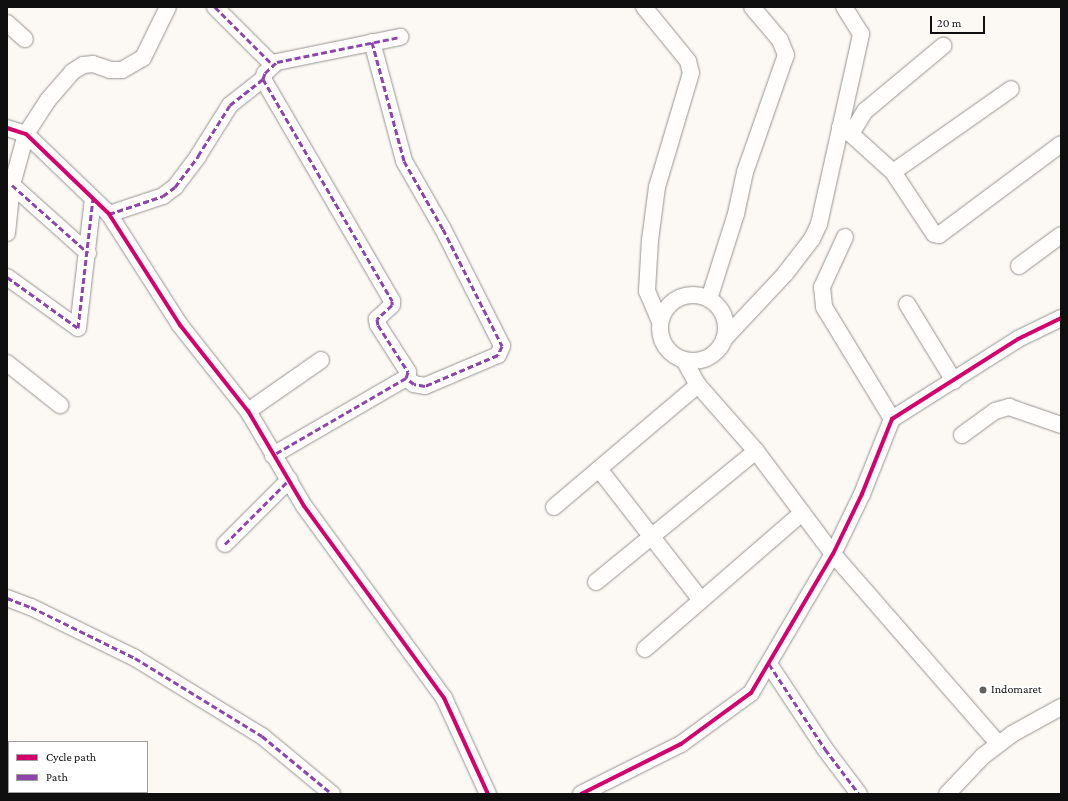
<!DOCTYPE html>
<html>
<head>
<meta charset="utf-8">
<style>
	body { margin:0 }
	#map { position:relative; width:1068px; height:801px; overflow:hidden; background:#fcf9f4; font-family:"Crimson Pro",serif }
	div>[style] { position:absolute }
	.roads { filter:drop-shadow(0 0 1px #969492) drop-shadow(0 0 1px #969492) }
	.street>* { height:16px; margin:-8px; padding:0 8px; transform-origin:8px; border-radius:8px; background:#fffefd }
	.street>.ring { margin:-8px; padding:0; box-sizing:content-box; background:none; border:16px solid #fffefd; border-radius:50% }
	.quiet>* { height:3px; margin-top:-1.5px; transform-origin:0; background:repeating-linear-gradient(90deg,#8e44ad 0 6px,transparent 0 9px) }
	.cycleway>* { height:4px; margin:-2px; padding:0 2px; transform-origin:2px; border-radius:2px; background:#d6006c }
	.dots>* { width:11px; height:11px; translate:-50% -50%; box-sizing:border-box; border:2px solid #fff; border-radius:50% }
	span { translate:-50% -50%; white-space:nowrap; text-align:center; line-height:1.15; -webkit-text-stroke:4px #fff; paint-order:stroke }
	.poi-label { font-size:12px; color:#0f0f0f }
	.left { translate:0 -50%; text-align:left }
	.frame { position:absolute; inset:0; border:8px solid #0f0f0f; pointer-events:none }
	.legend { position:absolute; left:8px; top:741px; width:140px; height:52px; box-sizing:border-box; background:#fff; border:1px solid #9f9f9f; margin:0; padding:5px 7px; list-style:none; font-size:12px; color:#0f0f0f }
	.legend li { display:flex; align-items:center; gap:8px; height:20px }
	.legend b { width:20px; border:1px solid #9f9f9f }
	.scale { position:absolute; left:930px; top:16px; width:55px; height:18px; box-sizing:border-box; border:2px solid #0f0f0f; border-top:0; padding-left:5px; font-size:12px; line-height:14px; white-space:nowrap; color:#0f0f0f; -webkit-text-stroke:3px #fff; paint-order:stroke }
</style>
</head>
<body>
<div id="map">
	<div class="roads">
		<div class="street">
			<div style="left:215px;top:7px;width:82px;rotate:45deg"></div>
			<div style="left:644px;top:7px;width:70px;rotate:50.8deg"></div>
			<div style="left:688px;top:61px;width:12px;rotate:76deg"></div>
			<div style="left:691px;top:73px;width:119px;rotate:106.6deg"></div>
			<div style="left:657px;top:187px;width:53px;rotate:97.5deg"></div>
			<div style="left:650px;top:240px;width:51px;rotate:93.4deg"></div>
			<div style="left:647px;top:291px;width:33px;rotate:67deg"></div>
			<div style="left:7px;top:23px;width:24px;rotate:42deg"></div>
			<div style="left:372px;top:42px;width:123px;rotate:74.9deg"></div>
			<div style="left:404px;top:161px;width:78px;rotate:60.2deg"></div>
			<div style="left:443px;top:229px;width:131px;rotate:63.2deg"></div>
			<div style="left:502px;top:346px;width:10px;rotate:114deg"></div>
			<div style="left:498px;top:355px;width:79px;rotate:157deg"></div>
			<div style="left:425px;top:386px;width:11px;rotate:-170deg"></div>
			<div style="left:414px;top:384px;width:10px;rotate:-143deg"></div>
			<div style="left:263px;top:79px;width:257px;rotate:59.8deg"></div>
			<div style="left:392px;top:301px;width:4px;rotate:90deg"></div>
			<div style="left:392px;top:305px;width:21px;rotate:137deg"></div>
			<div style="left:377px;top:319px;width:6px;rotate:81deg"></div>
			<div style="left:378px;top:325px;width:56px;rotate:57.4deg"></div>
			<div style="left:408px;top:372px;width:6px;rotate:108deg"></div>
			<div style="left:406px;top:378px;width:154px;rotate:149.9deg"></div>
			<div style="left:840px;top:127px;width:13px;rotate:32deg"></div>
			<div style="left:851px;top:134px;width:57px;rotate:42.1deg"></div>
			<div style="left:893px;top:172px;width:74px;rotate:56.5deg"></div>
			<div style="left:934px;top:234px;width:5px;rotate:11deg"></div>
			<div style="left:939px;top:235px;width:152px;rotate:-36.7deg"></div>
			<div style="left:7px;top:128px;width:20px;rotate:18deg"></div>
			<div style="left:26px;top:134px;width:115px;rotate:43.9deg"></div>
			<div style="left:109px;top:214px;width:132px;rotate:57.4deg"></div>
			<div style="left:180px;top:325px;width:110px;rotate:51.7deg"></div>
			<div style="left:248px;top:411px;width:110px;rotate:59.5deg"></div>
			<div style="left:304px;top:506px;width:238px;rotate:53.9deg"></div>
			<div style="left:444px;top:698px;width:106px;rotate:65.4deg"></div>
			<div style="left:851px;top:134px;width:27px;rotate:-59deg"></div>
			<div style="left:865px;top:111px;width:102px;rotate:-39.8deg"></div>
			<div style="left:893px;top:172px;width:144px;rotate:-35.1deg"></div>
			<div style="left:12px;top:185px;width:102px;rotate:41.8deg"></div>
			<div style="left:109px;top:214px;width:57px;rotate:-18.4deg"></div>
			<div style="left:163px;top:196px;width:15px;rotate:-37deg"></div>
			<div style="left:175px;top:187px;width:39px;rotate:-53deg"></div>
			<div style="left:198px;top:156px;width:60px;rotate:-57.9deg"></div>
			<div style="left:230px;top:105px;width:42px;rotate:-38.2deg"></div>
			<div style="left:263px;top:79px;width:6px;rotate:-72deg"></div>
			<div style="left:265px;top:73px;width:16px;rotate:-43deg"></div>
			<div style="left:277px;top:62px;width:126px;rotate:-11.5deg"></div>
			<div style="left:7px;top:233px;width:48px;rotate:-84.1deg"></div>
			<div style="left:12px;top:185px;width:53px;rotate:-74.6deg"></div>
			<div style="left:26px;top:134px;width:40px;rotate:-57.1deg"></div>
			<div style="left:48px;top:100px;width:37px;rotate:-49deg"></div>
			<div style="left:72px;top:72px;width:13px;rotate:-32deg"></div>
			<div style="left:83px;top:65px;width:10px;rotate:-6deg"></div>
			<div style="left:93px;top:64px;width:18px;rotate:19deg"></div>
			<div style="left:110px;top:70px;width:12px"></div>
			<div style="left:122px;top:70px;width:24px;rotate:-30deg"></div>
			<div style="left:143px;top:58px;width:57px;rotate:-63.9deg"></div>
			<div style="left:845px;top:237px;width:55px;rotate:114.7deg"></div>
			<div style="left:822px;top:287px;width:20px;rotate:84deg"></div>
			<div style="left:824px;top:307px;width:131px;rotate:58.7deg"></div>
			<div style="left:1019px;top:266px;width:52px;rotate:-36.4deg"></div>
			<div style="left:7px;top:277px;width:87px;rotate:35.7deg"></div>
			<div style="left:78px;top:328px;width:130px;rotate:-83.4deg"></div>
			<div class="ring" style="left:660px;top:295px;width:50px;height:50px"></div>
			<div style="left:709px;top:299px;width:89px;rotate:-72.4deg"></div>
			<div style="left:736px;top:214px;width:43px;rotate:-77.9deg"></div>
			<div style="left:745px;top:172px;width:124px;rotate:-70.7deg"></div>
			<div style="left:786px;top:55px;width:16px;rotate:-112deg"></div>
			<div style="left:780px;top:40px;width:43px;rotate:-130.3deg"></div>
			<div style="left:907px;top:304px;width:90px;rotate:58.6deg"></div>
			<div style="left:724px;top:339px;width:89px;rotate:-46.8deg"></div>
			<div style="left:785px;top:274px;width:44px;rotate:-52.4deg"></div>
			<div style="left:812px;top:239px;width:17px;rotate:-65deg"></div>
			<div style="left:819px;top:224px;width:195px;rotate:-77.5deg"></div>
			<div style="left:861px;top:34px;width:32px;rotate:-122deg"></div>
			<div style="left:684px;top:360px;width:29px;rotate:61deg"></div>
			<div style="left:698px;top:385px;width:88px;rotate:48.7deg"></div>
			<div style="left:756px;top:451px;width:129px;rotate:53.2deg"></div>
			<div style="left:833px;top:554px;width:252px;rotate:48.9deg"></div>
			<div style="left:7px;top:363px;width:68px;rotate:38.4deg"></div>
			<div style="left:248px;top:411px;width:89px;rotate:-34.9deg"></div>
			<div style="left:962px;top:435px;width:41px;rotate:-36deg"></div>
			<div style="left:995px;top:411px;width:15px;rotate:-16deg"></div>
			<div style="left:1009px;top:407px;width:55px;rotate:19.1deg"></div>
			<div style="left:599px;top:469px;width:166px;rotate:52.1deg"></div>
			<div style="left:554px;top:507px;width:189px;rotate:-40.3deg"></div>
			<div style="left:225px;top:544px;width:91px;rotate:-45deg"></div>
			<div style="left:596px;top:582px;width:207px;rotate:-39.3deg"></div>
			<div style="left:7px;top:598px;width:26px;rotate:21deg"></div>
			<div style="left:31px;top:607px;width:116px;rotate:26.1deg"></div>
			<div style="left:135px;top:658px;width:149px;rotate:31.6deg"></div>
			<div style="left:262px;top:736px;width:91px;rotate:39.6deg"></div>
			<div style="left:645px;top:649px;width:208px;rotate:-40.9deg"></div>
			<div style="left:769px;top:664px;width:102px;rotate:56.6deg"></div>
			<div style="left:825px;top:749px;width:56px;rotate:52.9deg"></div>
			<div style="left:581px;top:794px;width:112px;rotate:-26.6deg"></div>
			<div style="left:681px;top:744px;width:87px;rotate:-36.1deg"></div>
			<div style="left:751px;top:693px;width:161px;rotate:-59.5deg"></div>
			<div style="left:833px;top:554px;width:67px;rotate:-64.2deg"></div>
			<div style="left:862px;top:494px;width:81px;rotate:-68.2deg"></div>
			<div style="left:892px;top:419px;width:149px;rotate:-32.4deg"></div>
			<div style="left:1018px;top:339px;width:48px;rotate:-26deg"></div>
			<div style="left:947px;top:794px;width:52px;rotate:-46.5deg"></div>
			<div style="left:983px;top:756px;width:36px;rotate:-37deg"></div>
			<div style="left:1012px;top:734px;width:56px;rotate:-28.9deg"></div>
		</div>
	</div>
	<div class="quiet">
		<div style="left:215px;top:7px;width:82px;rotate:45deg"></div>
		<div style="left:372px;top:42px;width:123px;rotate:74.9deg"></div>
		<div style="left:404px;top:161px;width:78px;rotate:60.2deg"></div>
		<div style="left:443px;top:229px;width:131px;rotate:63.2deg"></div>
		<div style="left:502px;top:346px;width:10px;rotate:114deg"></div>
		<div style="left:498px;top:355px;width:79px;rotate:157deg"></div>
		<div style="left:425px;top:386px;width:11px;rotate:-170deg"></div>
		<div style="left:414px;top:384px;width:10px;rotate:-143deg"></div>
		<div style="left:263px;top:79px;width:257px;rotate:59.8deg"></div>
		<div style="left:392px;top:301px;width:4px;rotate:90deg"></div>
		<div style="left:392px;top:305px;width:21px;rotate:137deg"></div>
		<div style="left:377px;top:319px;width:6px;rotate:81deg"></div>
		<div style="left:378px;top:325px;width:56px;rotate:57.4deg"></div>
		<div style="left:408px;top:372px;width:6px;rotate:108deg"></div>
		<div style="left:406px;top:378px;width:154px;rotate:149.9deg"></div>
		<div style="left:12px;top:185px;width:102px;rotate:41.8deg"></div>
		<div style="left:109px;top:214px;width:57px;rotate:-18.4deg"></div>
		<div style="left:163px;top:196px;width:15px;rotate:-37deg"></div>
		<div style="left:175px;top:187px;width:39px;rotate:-53deg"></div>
		<div style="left:198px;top:156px;width:60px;rotate:-57.9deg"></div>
		<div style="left:230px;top:105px;width:42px;rotate:-38.2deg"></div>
		<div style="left:263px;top:79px;width:6px;rotate:-72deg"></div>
		<div style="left:265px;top:73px;width:16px;rotate:-43deg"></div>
		<div style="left:277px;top:62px;width:126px;rotate:-11.5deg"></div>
		<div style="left:7px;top:277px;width:87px;rotate:35.7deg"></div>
		<div style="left:78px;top:328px;width:130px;rotate:-83.4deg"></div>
		<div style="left:225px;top:544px;width:91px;rotate:-45deg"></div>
		<div style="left:7px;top:598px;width:26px;rotate:21deg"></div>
		<div style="left:31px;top:607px;width:116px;rotate:26.1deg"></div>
		<div style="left:135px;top:658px;width:149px;rotate:31.6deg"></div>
		<div style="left:262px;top:736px;width:91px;rotate:39.6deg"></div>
		<div style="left:769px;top:664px;width:102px;rotate:56.6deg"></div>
		<div style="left:825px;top:749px;width:56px;rotate:52.9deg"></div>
	</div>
	<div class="cycleway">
		<div style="left:7px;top:128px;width:20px;rotate:18deg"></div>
		<div style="left:26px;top:134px;width:115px;rotate:43.9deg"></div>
		<div style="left:109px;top:214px;width:132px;rotate:57.4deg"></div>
		<div style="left:180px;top:325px;width:110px;rotate:51.7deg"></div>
		<div style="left:248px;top:411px;width:110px;rotate:59.5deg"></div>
		<div style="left:304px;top:506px;width:238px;rotate:53.9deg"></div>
		<div style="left:444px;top:698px;width:106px;rotate:65.4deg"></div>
		<div style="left:581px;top:794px;width:112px;rotate:-26.6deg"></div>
		<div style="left:681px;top:744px;width:87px;rotate:-36.1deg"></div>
		<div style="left:751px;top:693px;width:161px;rotate:-59.5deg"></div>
		<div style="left:833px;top:554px;width:67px;rotate:-64.2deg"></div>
		<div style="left:862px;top:494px;width:81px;rotate:-68.2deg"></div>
		<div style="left:892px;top:419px;width:149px;rotate:-32.4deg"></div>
		<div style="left:1018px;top:339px;width:48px;rotate:-26deg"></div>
	</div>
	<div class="dots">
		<div style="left:983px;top:690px;background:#62615f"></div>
	</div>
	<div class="poi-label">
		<span class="left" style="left:991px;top:690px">Indomaret</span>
	</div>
	<div class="frame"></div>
	<ul class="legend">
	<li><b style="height:5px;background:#d6006c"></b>Cycle path</li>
	<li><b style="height:5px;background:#8e44ad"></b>Path</li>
	</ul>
	<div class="scale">20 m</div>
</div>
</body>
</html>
